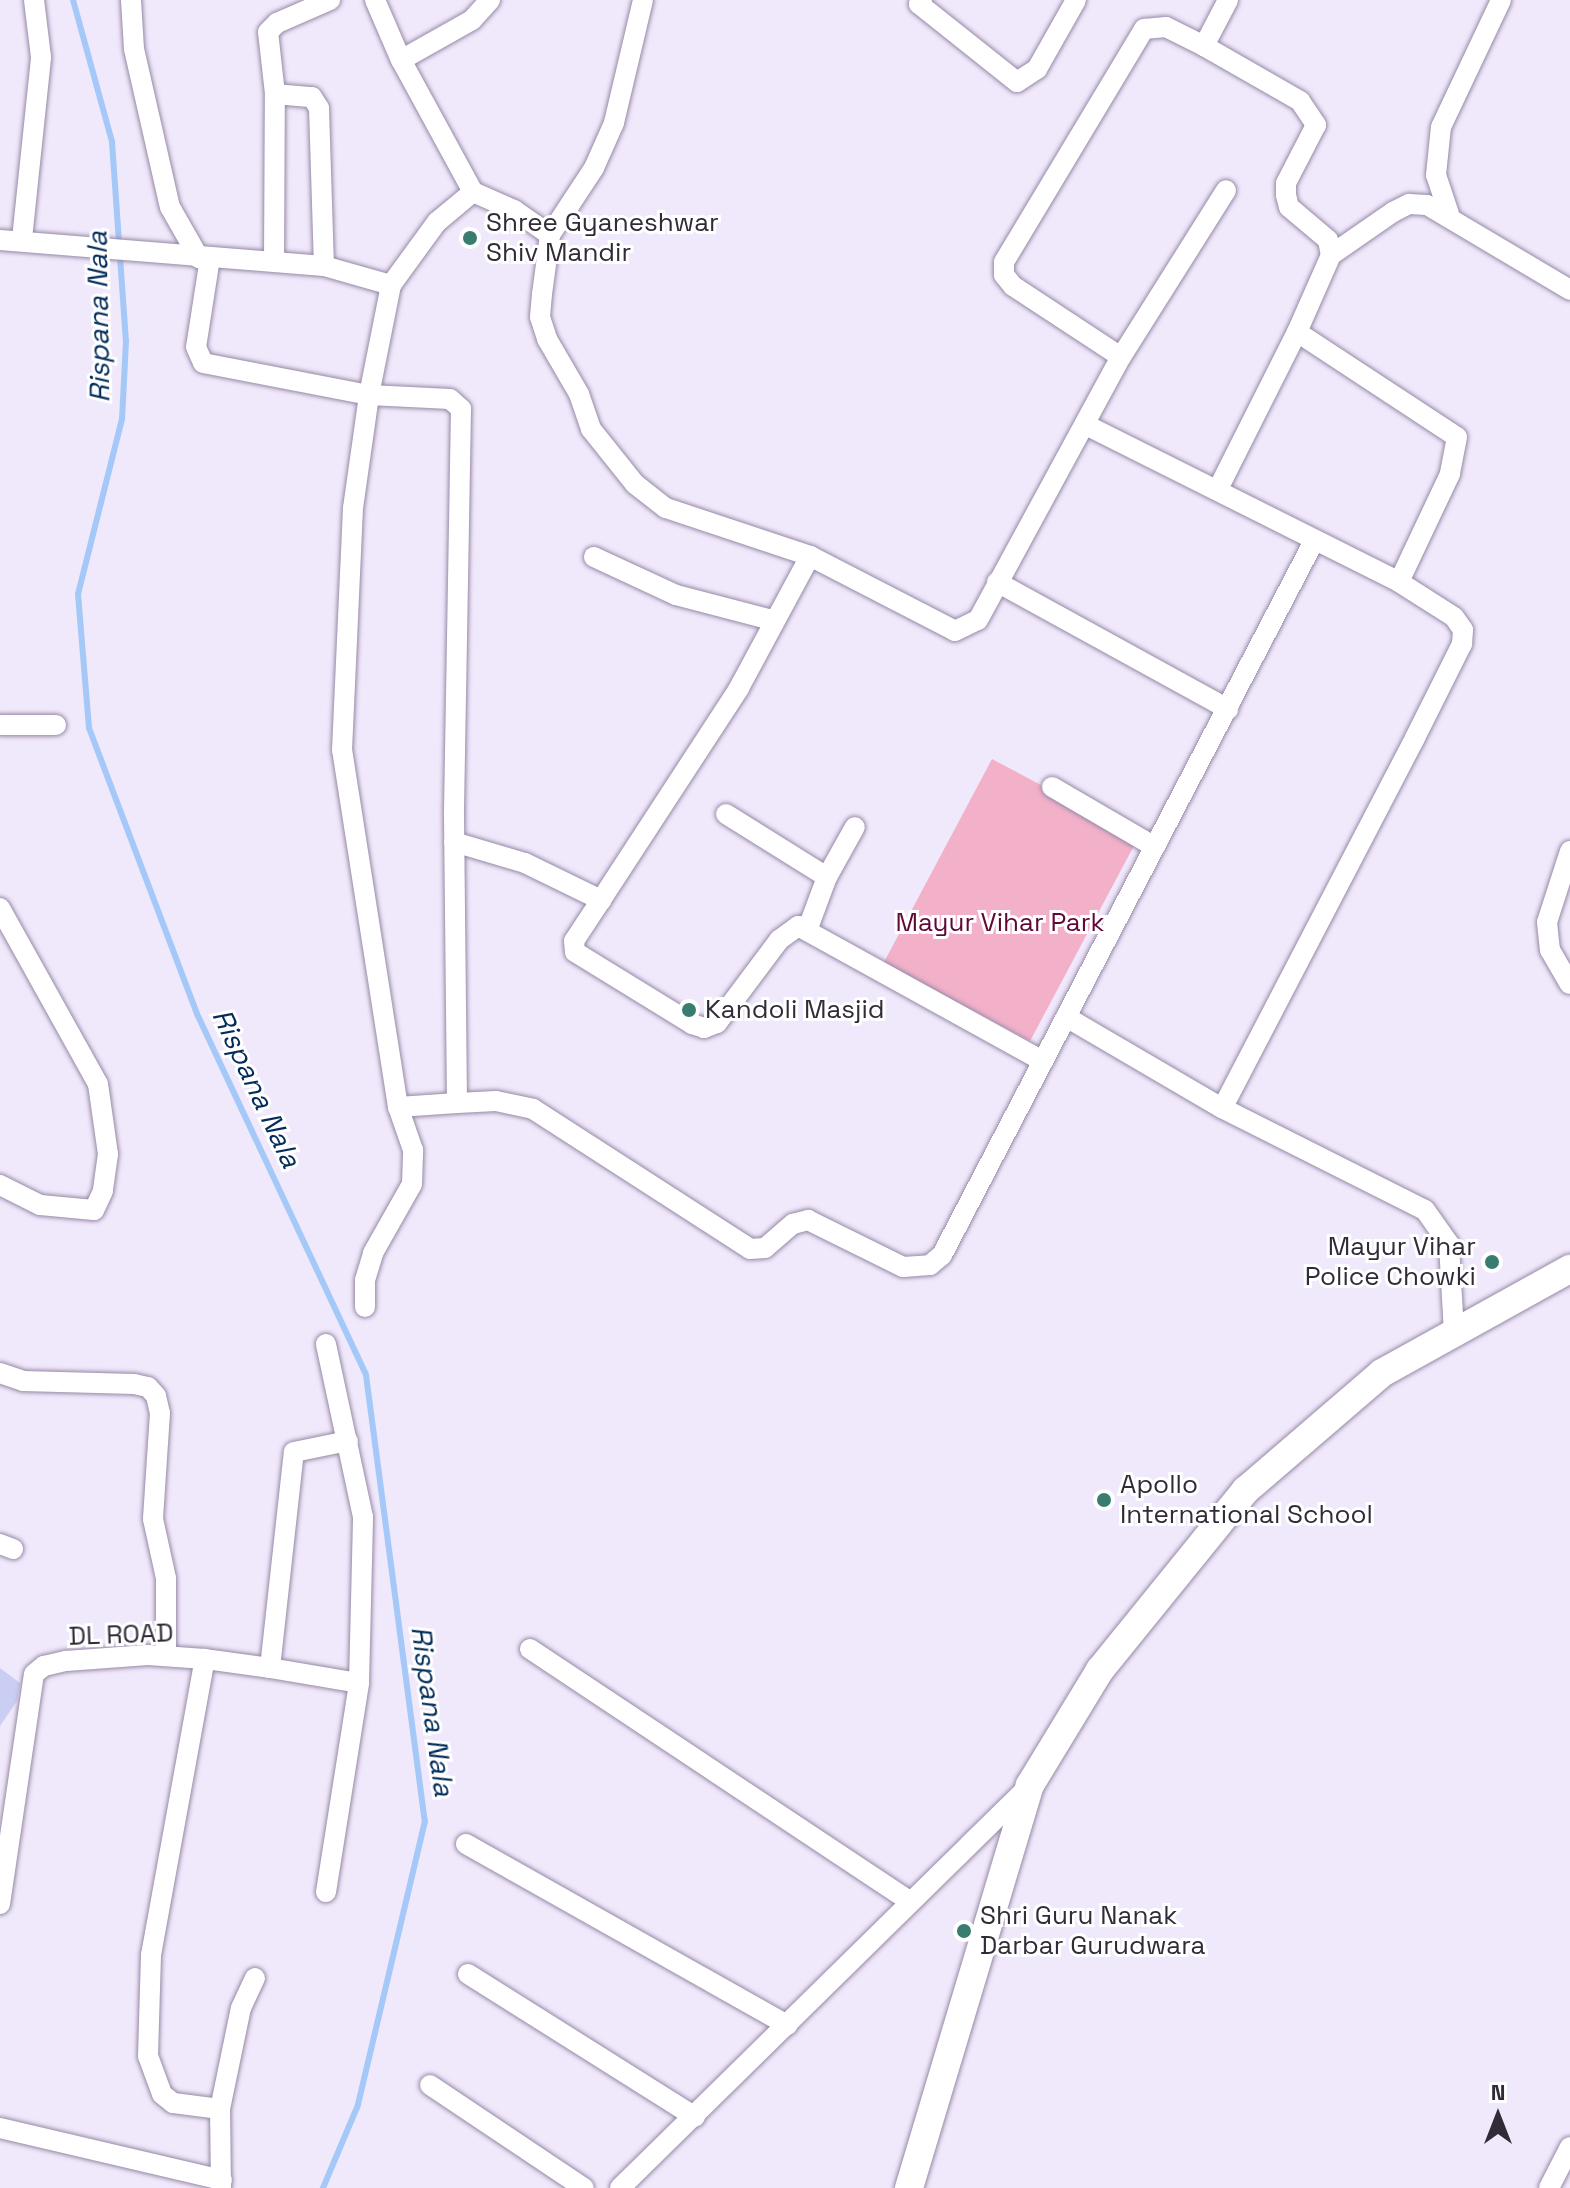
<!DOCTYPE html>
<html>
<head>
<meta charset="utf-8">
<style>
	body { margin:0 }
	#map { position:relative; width:1570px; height:2188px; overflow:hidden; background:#f0e8fb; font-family:"Space Grotesk",sans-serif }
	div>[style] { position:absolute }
	.green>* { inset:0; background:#f2b0c9; transform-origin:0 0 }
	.stream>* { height:6px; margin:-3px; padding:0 3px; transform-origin:3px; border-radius:3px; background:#a4c8f7 }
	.building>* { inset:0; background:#c9cef2 }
	.roads { filter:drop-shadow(0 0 2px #9689a6) drop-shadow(0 0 2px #9689a6) }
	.minor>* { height:20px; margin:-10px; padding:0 10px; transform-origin:10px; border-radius:10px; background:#fff }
	.secondary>* { height:28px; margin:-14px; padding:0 14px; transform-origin:14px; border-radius:14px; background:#fff }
	.dots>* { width:22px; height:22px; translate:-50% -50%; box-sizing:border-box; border:4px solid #fff; border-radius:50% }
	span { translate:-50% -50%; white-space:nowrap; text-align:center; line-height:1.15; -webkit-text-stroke:6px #fff; paint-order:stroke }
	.poi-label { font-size:26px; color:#302b37 }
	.left { translate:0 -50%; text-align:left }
	.right { translate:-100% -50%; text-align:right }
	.park-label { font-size:26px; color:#610838 }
	.street-label { font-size:26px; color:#302b37 }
	.water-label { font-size:28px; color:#022c5a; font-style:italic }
	.north { position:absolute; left:1458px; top:2076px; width:80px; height:80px; -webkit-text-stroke:6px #fff; paint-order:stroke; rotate:0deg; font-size:22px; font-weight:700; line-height:32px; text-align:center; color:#302b37 }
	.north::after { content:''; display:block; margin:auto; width:28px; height:36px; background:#302b37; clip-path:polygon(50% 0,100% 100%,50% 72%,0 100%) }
</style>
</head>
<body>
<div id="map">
	<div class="green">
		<div style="left:992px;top:759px;width:166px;height:231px;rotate:28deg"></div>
	</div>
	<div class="stream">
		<div style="left:73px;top:0;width:147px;rotate:74.6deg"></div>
		<div style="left:112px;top:142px;width:199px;rotate:86deg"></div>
		<div style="left:126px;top:341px;width:78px;rotate:92.9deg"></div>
		<div style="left:122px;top:419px;width:180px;rotate:104.1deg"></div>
		<div style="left:78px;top:594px;width:134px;rotate:85.3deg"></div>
		<div style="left:89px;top:728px;width:308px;rotate:69.3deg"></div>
		<div style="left:198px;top:1016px;width:396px;rotate:64.9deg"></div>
		<div style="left:366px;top:1375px;width:450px;rotate:82.5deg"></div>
		<div style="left:425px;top:1821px;width:292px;rotate:103.3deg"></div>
		<div style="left:358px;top:2105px;width:90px;rotate:112.9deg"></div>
	</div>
	<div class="building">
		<div style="clip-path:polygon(0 1668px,20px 1683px,17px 1701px,0 1726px)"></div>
	</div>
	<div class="roads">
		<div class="minor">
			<div style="left:131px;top:0;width:49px;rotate:86.5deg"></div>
			<div style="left:134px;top:49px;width:162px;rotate:77.2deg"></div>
			<div style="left:170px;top:207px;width:59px;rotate:60.4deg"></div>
			<div style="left:375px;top:0;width:65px;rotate:66.6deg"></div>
			<div style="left:643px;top:0;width:126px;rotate:103.3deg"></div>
			<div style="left:614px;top:123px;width:49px;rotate:114deg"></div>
			<div style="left:594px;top:168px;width:80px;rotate:123.3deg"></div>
			<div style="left:550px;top:235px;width:60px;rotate:97.7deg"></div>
			<div style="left:542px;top:294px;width:23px;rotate:95deg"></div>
			<div style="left:540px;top:317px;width:23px;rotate:72deg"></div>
			<div style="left:547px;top:339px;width:64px;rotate:59.8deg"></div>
			<div style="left:579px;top:394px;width:37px;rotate:71deg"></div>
			<div style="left:591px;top:429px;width:70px;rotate:51.3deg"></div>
			<div style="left:635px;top:484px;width:39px;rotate:38deg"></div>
			<div style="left:666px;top:508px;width:152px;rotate:18.4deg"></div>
			<div style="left:810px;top:556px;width:163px;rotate:27.3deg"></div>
			<div style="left:955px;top:631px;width:25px;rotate:-26deg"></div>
			<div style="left:978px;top:620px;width:299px;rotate:-61.5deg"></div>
			<div style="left:1121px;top:357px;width:129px;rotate:-146.7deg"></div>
			<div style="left:1013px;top:286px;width:14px;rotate:-129deg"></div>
			<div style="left:1004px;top:275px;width:13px;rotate:-90deg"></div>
			<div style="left:1004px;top:262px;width:272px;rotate:-59deg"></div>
			<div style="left:1144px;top:29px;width:22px;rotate:-5deg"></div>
			<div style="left:1166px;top:27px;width:42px;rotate:26.6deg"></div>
			<div style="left:922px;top:0;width:5px;rotate:127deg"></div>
			<div style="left:919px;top:4px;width:125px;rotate:38.5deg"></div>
			<div style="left:1017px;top:82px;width:24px;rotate:-33deg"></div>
			<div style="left:1037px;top:69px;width:79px;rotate:-60.5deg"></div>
			<div style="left:1228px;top:0;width:52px;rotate:117.6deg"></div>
			<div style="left:1204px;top:46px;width:111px;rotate:29.8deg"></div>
			<div style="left:1300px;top:101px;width:29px;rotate:56deg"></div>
			<div style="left:1316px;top:125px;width:65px;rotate:117.3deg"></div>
			<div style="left:1286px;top:183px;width:12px;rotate:90deg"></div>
			<div style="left:1286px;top:195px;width:12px;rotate:76deg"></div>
			<div style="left:1289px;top:207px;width:51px;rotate:40.2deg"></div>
			<div style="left:1328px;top:240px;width:15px;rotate:79deg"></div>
			<div style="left:1331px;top:255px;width:84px;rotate:113.8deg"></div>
			<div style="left:1297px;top:332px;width:191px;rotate:33.3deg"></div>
			<div style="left:1457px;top:437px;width:38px;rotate:101deg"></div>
			<div style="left:1450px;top:474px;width:119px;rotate:115.3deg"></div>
			<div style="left:275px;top:94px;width:37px;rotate:5deg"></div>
			<div style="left:312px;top:97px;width:13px;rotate:58deg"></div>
			<div style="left:319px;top:108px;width:158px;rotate:88.2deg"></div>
			<div style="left:473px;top:192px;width:150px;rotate:-118.6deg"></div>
			<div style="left:401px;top:60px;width:81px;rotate:-29.4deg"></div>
			<div style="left:472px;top:20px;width:27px;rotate:-48deg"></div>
			<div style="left:1449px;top:214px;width:41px;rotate:-108.4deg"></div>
			<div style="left:1436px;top:175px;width:48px;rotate:-84.1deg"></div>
			<div style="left:1441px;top:127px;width:140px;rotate:-64.7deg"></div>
			<div style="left:22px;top:239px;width:183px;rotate:-84deg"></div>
			<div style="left:41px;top:57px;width:57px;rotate:-97deg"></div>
			<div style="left:0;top:240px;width:325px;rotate:4.6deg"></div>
			<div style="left:324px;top:266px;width:70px;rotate:15.8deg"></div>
			<div style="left:1331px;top:255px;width:75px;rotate:-34.7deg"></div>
			<div style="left:1393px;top:212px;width:18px;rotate:-27deg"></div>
			<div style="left:1409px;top:204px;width:18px;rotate:3deg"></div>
			<div style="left:1427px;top:205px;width:166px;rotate:30.7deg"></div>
			<div style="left:210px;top:258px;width:90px;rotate:98.9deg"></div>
			<div style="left:196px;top:347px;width:17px;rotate:66deg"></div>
			<div style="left:203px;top:363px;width:169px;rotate:10.9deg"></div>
			<div style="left:369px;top:395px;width:81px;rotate:2.8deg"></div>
			<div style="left:450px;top:399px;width:15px;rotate:42deg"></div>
			<div style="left:461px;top:409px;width:407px;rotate:91deg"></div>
			<div style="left:454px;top:816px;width:287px;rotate:89.4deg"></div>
			<div style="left:457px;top:1103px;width:59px;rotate:176.1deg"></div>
			<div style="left:398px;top:1107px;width:361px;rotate:-98.9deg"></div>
			<div style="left:342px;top:750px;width:242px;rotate:-87.4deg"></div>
			<div style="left:353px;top:508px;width:114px;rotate:-81.9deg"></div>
			<div style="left:369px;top:395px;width:112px;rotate:-78.7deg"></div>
			<div style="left:391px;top:285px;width:78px;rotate:-53.9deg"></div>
			<div style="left:437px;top:222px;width:47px;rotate:-39.8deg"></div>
			<div style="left:473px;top:192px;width:45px;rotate:23.7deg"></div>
			<div style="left:514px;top:210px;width:44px;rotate:34.8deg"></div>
			<div style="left:274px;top:261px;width:167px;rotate:-89.7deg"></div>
			<div style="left:275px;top:94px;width:62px;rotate:-96.4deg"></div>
			<div style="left:268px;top:32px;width:13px;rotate:-45deg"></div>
			<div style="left:277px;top:23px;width:58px;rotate:-23.5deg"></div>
			<div style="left:1121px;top:357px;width:197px;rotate:-57.8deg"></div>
			<div style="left:1086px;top:425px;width:350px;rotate:26.6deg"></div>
			<div style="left:1399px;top:582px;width:65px;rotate:32.5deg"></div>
			<div style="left:1454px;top:617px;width:16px;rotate:55deg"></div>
			<div style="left:1463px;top:630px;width:14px;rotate:94deg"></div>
			<div style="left:1462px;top:644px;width:105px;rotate:116.6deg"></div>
			<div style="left:1415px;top:738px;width:417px;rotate:117.5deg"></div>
			<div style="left:1218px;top:489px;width:176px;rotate:-63.3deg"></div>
			<div style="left:594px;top:557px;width:90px;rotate:24.9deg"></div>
			<div style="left:676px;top:595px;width:99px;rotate:14.6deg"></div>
			<div style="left:997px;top:582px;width:264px;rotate:28.8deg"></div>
			<div style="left:0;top:725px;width:56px"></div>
			<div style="left:1052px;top:787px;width:119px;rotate:30.2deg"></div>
			<div style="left:726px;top:814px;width:119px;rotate:32deg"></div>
			<div style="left:454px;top:842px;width:74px;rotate:16.5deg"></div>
			<div style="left:525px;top:863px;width:85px;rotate:26deg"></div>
			<div style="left:601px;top:900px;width:253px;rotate:-56.9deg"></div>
			<div style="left:739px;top:688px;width:150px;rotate:-61.7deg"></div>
			<div style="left:1570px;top:851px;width:75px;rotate:107.9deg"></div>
			<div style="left:1547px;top:922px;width:28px;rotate:84deg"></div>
			<div style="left:1550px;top:950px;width:39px;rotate:60deg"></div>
			<div style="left:601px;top:900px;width:49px;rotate:123.4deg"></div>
			<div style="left:574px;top:941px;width:11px;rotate:85deg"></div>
			<div style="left:575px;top:952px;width:137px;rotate:31.6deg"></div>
			<div style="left:692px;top:1024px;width:13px;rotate:18deg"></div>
			<div style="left:704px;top:1028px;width:14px;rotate:-21deg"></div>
			<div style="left:717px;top:1023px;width:104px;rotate:-53.2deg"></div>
			<div style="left:779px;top:940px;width:24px;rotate:-36deg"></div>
			<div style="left:798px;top:926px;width:280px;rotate:28.9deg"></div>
			<div style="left:0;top:908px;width:201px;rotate:60.9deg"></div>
			<div style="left:98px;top:1084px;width:71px;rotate:81.9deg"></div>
			<div style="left:108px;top:1154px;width:37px;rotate:98deg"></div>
			<div style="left:103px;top:1191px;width:21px;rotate:115deg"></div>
			<div style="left:94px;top:1210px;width:54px;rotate:-174.7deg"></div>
			<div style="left:40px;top:1205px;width:45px;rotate:-153.4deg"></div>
			<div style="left:808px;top:928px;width:54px;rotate:-69.6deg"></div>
			<div style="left:827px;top:877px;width:57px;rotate:-60.8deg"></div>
			<div style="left:1066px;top:1017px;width:181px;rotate:30.3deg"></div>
			<div style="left:1222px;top:1108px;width:227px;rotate:26.7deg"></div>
			<div style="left:1425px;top:1210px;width:42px;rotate:54.8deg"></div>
			<div style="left:1449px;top:1244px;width:89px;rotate:86.8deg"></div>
			<div style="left:457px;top:1103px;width:39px;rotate:-3deg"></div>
			<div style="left:496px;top:1101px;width:38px;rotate:12deg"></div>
			<div style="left:533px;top:1109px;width:258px;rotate:32.8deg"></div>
			<div style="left:750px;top:1249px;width:15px;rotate:-4deg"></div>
			<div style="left:765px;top:1248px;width:37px;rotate:-41deg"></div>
			<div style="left:793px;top:1224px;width:16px;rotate:-15deg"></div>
			<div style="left:808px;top:1220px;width:106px;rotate:26.3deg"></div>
			<div style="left:903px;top:1267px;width:27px;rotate:-4deg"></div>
			<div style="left:930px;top:1265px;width:16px;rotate:-40deg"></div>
			<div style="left:942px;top:1255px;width:805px;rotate:-62.48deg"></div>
			<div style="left:365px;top:1307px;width:27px;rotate:-90deg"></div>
			<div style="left:365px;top:1280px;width:28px;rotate:-73deg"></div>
			<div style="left:373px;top:1253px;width:79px;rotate:-60.5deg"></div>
			<div style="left:412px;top:1184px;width:34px;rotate:-88deg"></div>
			<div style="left:413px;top:1150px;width:46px;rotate:-109.2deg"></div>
			<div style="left:0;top:1373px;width:24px;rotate:19deg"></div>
			<div style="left:23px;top:1381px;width:111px;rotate:1.5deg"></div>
			<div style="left:134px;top:1384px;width:14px;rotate:12deg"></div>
			<div style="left:148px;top:1387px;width:12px;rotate:48deg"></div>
			<div style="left:156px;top:1396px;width:17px;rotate:77deg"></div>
			<div style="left:160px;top:1413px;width:106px;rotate:93.8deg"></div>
			<div style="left:153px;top:1519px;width:60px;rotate:77.6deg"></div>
			<div style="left:166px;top:1578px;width:78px;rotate:90deg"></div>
			<div style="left:0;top:1544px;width:14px;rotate:21deg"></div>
			<div style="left:530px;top:1649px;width:455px;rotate:33.6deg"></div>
			<div style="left:270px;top:1668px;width:90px;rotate:9.6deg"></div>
			<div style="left:359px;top:1683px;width:166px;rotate:-88.6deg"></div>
			<div style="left:363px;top:1517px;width:177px;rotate:-102.1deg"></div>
			<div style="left:466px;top:1844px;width:369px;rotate:29.4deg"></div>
			<div style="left:326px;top:1892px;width:212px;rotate:-81deg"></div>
			<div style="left:0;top:1904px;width:232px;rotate:-81.6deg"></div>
			<div style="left:34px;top:1674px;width:13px;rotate:-39deg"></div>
			<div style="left:44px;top:1666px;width:23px;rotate:-13deg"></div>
			<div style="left:66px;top:1661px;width:82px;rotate:-4.2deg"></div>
			<div style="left:148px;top:1655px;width:57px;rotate:4deg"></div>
			<div style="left:468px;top:1974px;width:268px;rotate:32.2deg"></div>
			<div style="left:430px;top:2085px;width:185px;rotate:33.8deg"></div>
			<div style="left:220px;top:2109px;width:103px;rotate:-78.3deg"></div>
			<div style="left:241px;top:2008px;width:33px;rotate:-65deg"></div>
			<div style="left:0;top:2128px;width:228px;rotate:13.2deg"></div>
			<div style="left:221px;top:2188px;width:79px;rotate:-90.7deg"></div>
			<div style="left:220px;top:2109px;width:47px;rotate:-172.7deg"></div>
			<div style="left:173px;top:2103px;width:14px;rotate:-141deg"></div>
			<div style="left:162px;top:2094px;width:40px;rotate:-110.2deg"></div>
			<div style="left:148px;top:2056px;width:101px;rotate:-88.3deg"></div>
			<div style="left:151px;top:1955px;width:301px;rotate:-79.7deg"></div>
			<div style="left:205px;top:1659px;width:66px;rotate:7.9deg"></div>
			<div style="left:270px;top:1668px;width:217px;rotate:-83.7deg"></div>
			<div style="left:294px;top:1452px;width:55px;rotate:-11.5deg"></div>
			<div style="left:620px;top:2188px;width:571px;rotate:-44.5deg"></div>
			<div style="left:1549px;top:2188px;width:46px;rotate:-62.9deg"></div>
		</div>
		<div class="secondary">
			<div style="left:909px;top:2188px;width:421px;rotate:-73.3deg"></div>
			<div style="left:1030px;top:1785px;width:135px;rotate:-58.7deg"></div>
			<div style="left:1100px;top:1670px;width:232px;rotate:-51deg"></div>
			<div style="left:1246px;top:1490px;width:179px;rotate:-40.7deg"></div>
			<div style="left:1382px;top:1373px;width:215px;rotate:-29deg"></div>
		</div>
	</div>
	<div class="dots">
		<div style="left:470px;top:238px;background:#387d70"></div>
		<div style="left:689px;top:1010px;background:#387d70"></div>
		<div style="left:1492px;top:1262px;background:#387d70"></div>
		<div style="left:1104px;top:1500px;background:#387d70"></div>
		<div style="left:964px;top:1931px;background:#387d70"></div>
	</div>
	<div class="poi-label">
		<span class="left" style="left:486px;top:238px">Shree Gyaneshwar<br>Shiv Mandir</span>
		<span class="left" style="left:705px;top:1010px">Kandoli Masjid</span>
		<span class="right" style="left:1476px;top:1262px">Mayur Vihar<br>Police Chowki</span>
		<span class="left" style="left:1120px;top:1500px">Apollo<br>International School</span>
		<span class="left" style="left:980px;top:1931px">Shri Guru Nanak<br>Darbar Gurudwara</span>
	</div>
	<div class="park-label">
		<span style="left:1000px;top:923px">Mayur Vihar Park</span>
	</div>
	<div class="street-label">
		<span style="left:121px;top:1635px;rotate:-2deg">DL ROAD</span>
	</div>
	<div class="water-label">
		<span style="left:98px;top:317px;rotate:-91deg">Rispana Nala</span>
		<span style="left:257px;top:1088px;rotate:65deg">Rispana Nala</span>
		<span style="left:433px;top:1711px;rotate:82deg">Rispana Nala</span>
	</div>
	<div class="north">N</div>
</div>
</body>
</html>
